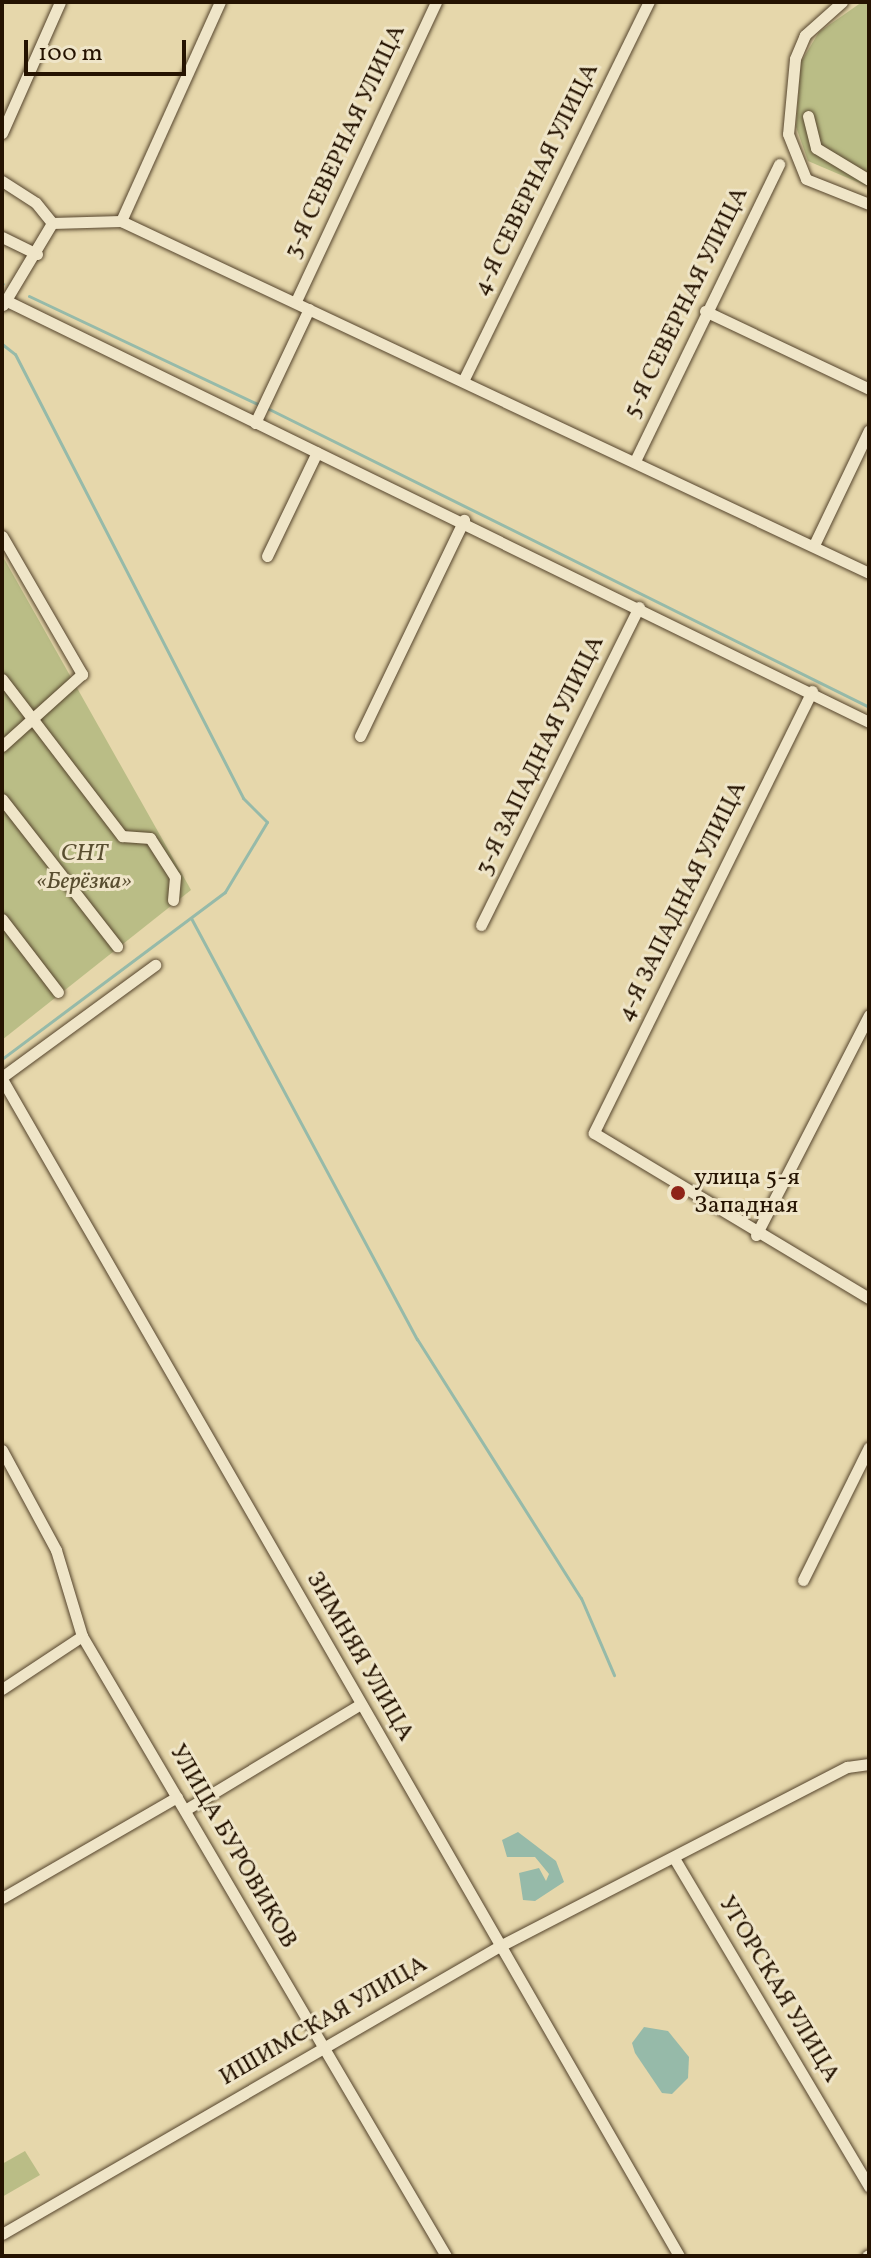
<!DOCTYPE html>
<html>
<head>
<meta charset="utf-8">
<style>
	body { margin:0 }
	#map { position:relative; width:871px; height:2258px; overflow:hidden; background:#e6d7ab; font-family:Vollkorn,serif }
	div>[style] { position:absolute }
	.green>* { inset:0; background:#babd86 }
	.water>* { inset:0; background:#96baa9 }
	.stream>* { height:3px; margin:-1.5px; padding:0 1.5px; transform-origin:1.5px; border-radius:1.5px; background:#96baa9 }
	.roads { filter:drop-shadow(0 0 2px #55442c) drop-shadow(0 0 2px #55442c) }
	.minor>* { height:11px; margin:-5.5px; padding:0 5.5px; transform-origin:5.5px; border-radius:5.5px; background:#efe5c8 }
	.dots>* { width:22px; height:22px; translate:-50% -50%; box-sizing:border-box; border:4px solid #efe5c8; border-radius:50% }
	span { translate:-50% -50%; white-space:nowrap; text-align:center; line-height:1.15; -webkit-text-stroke:6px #efe5c8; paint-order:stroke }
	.street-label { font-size:24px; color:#251301 }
	.park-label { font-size:24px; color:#594e30; font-style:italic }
	.poi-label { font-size:24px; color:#251301 }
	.left { translate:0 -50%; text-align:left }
	.frame { position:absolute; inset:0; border:4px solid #251301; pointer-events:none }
	.scale { position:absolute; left:24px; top:40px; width:162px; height:36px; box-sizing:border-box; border:4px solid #251301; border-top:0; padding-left:10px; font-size:24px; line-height:28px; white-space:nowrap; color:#251301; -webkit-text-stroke:6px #efe5c8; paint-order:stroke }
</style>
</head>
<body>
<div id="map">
	<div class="green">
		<div style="clip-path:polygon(862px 2px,869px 2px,869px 187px,808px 161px,796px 127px,801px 62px,819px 32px)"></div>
		<div style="clip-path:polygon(2px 555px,191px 890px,2px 1040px)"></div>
		<div style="clip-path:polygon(25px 2151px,40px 2175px,2px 2197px,2px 2164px)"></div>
	</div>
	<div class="water">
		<div style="clip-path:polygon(518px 1832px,556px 1861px,564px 1882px,535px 1901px,523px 1900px,519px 1873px,539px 1868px,546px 1881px,549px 1874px,535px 1857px,507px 1857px,502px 1840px)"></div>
		<div style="clip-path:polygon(644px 2027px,668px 2031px,689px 2057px,688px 2078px,672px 2094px,662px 2093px,635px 2053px,632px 2043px)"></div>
	</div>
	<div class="stream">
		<div style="left:2px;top:283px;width:1px;rotate:45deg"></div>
		<div style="left:29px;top:296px;width:255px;rotate:25.3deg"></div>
		<div style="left:2px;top:344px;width:16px;rotate:38deg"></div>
		<div style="left:15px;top:354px;width:499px;rotate:62.8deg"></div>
		<div style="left:243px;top:798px;width:34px;rotate:45deg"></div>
		<div style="left:267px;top:822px;width:82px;rotate:121deg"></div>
		<div style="left:225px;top:892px;width:279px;rotate:143.2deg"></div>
		<div style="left:267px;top:408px;width:672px;rotate:26.41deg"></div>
		<div style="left:191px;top:918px;width:478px;rotate:61.8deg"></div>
		<div style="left:417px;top:1339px;width:307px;rotate:57.7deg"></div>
		<div style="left:581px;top:1598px;width:84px;rotate:66.8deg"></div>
	</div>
	<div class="roads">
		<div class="minor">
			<div style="left:842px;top:2px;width:50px;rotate:138.3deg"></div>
			<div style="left:805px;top:35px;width:26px;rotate:113deg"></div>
			<div style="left:795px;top:59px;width:75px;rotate:95.3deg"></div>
			<div style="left:788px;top:134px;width:48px;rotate:68.2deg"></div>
			<div style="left:806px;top:179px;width:68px;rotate:21.6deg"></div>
			<div style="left:808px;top:116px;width:33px;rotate:76deg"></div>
			<div style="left:816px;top:148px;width:62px;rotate:31.1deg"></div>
			<div style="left:2px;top:133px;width:143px;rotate:-66.1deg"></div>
			<div style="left:2px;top:181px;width:40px;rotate:32.9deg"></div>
			<div style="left:36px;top:203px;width:26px;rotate:51deg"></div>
			<div style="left:121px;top:221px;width:240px;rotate:-65.7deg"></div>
			<div style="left:52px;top:223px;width:69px;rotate:-1.7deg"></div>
			<div style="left:121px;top:221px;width:827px;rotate:25.2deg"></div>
			<div style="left:2px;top:237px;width:39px;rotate:26deg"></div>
			<div style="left:7px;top:301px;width:959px;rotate:26.03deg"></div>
			<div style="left:296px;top:301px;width:330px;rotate:-64.9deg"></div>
			<div style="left:3px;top:305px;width:96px;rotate:-59.1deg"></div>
			<div style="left:705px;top:311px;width:182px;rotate:25.4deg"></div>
			<div style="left:465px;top:377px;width:418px;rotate:-63.9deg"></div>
			<div style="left:255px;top:423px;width:126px;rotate:-64.7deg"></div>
			<div style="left:635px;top:461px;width:330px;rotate:-64.1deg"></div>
			<div style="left:2px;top:536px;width:160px;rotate:59.9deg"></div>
			<div style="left:82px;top:674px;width:108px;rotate:138deg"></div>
			<div style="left:814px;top:545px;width:127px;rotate:-64.4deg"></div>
			<div style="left:267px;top:556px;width:115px;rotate:-64.3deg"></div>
			<div style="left:2px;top:679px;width:198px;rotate:52.6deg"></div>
			<div style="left:122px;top:836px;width:28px;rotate:4deg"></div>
			<div style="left:150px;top:838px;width:46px;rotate:57.3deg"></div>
			<div style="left:175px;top:877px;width:23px;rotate:95deg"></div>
			<div style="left:812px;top:691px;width:493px;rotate:116.3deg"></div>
			<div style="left:594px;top:1133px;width:321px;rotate:31deg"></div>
			<div style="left:360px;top:736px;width:240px;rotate:-64.3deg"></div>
			<div style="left:2px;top:799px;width:187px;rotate:52deg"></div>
			<div style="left:2px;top:919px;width:92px;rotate:52.5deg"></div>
			<div style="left:481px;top:925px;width:355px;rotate:-63.6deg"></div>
			<div style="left:2px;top:1077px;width:190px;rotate:-36.2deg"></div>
			<div style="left:2px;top:1079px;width:1358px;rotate:60.09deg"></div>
			<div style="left:756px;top:1235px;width:247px;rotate:-62.8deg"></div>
			<div style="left:2px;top:1450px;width:114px;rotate:61.6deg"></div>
			<div style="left:56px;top:1550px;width:90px;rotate:73.2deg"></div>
			<div style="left:82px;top:1636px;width:719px;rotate:59.58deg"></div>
			<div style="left:803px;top:1580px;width:148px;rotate:-63.6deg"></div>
			<div style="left:2px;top:1689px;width:96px;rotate:-33.5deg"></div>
			<div style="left:185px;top:1810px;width:205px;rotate:-31.1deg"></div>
			<div style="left:674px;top:1858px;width:382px;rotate:59.3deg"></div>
			<div style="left:2px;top:1898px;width:202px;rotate:-30deg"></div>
			<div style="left:2px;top:2234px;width:573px;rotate:-30.05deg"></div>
			<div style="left:498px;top:1947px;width:393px;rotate:-27.3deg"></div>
			<div style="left:847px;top:1767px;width:22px;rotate:-8deg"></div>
			<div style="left:867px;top:2256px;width:2px;rotate:-27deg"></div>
		</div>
	</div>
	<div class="dots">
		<div style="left:678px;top:1193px;background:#8f2418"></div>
	</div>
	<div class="street-label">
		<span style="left:346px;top:142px;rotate:-65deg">3-Я СЕВЕРНАЯ УЛИЦА</span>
		<span style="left:537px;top:180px;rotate:-64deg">4-Я СЕВЕРНАЯ УЛИЦА</span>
		<span style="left:687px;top:303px;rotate:-64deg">5-Я СЕВЕРНАЯ УЛИЦА</span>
		<span style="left:541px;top:756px;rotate:-64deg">3-Я ЗАПАДНАЯ УЛИЦА</span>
		<span style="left:683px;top:902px;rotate:-64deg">4-Я ЗАПАДНАЯ УЛИЦА</span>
		<span style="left:359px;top:1657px;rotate:60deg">ЗИМНЯЯ УЛИЦА</span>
		<span style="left:232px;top:1847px;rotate:60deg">УЛИЦА БУРОВИКОВ</span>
		<span style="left:778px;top:1990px;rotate:59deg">УГОРСКАЯ УЛИЦА</span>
		<span style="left:324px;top:2022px;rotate:-30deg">ИШИМСКАЯ УЛИЦА</span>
	</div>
	<div class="park-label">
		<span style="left:84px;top:869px">СНТ<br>«Берёзка»</span>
	</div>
	<div class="poi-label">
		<span class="left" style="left:694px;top:1193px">улица 5-я<br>Западная</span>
	</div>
	<div class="frame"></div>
	<div class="scale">100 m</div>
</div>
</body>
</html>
